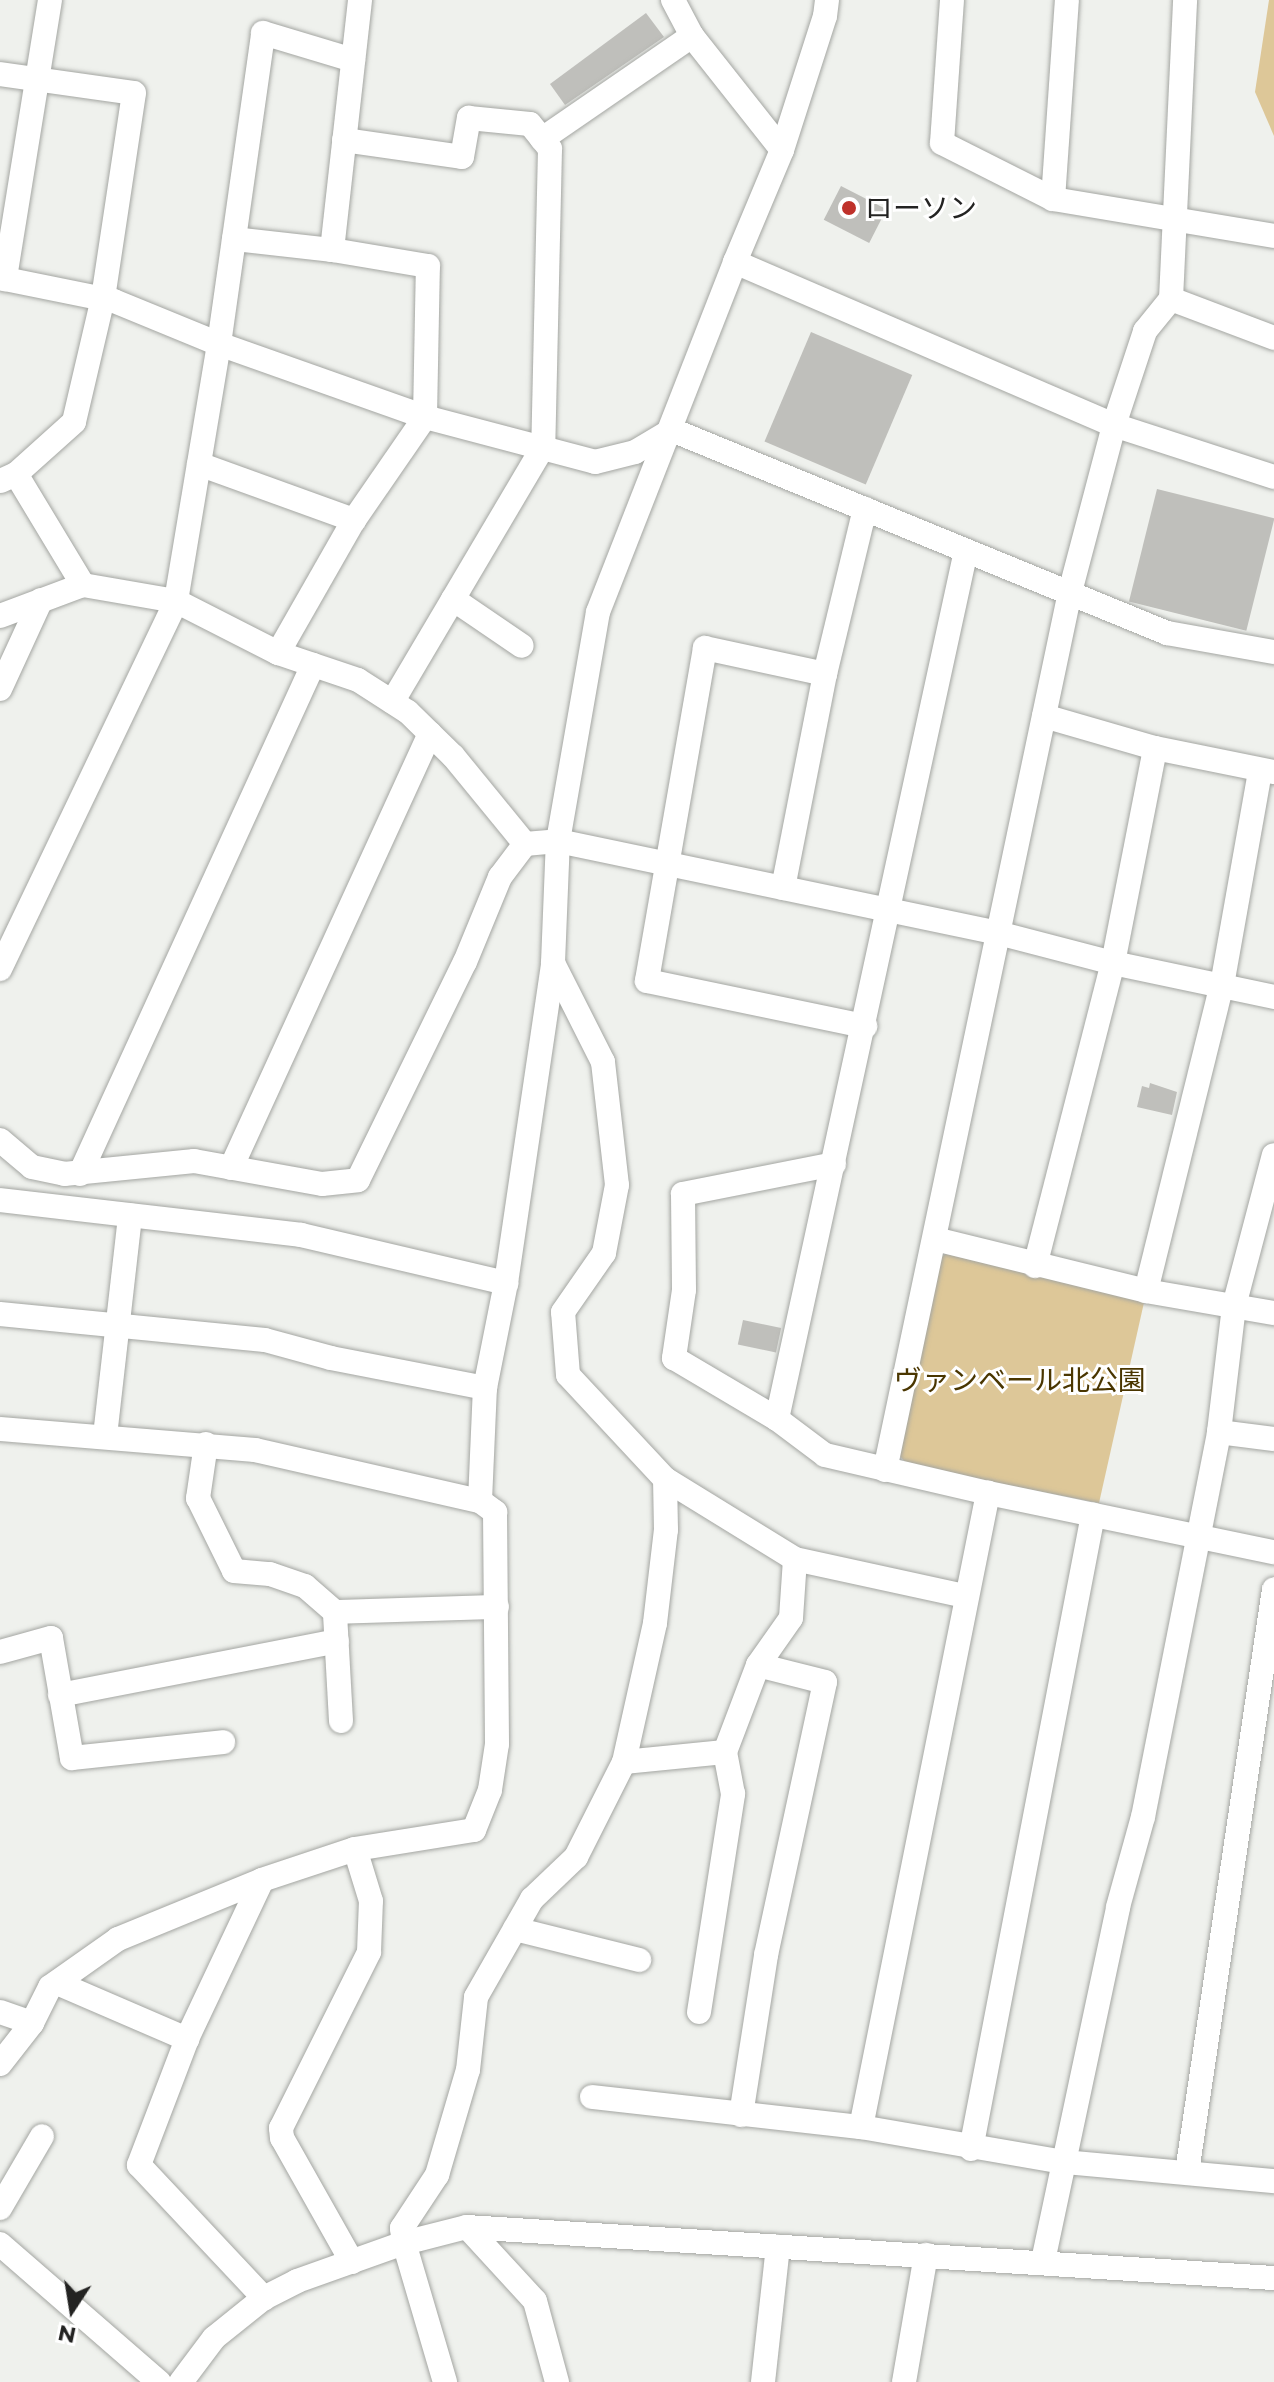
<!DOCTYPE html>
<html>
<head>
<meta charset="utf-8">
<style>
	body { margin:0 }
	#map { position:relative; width:1274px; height:2382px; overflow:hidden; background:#eff1ed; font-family:Montserrat,"Noto Sans JP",sans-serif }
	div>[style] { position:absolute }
	.green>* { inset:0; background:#ddc798 }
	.building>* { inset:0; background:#bfbfbb; transform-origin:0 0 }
	.roads { filter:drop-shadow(0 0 2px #a4a6a2) drop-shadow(0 0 2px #a4a6a2) }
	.minor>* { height:24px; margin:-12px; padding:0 12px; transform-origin:12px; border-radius:12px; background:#fff }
	.dots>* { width:22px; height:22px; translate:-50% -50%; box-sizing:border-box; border:4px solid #fff; border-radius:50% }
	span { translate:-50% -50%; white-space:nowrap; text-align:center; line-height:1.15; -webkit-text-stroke:6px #fff; paint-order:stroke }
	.poi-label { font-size:28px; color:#232322 }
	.left { translate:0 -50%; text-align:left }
	.park-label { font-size:28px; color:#4a3600 }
	.north { position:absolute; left:32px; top:2270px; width:80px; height:80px; -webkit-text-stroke:6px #fff; paint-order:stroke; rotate:192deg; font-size:22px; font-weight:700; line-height:32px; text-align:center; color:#232322 }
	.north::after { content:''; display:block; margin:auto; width:28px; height:36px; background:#232322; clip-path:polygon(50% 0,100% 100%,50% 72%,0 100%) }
</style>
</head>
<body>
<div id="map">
	<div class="green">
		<div style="clip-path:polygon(1269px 0,1274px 0,1274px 136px,1255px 92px)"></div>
		<div style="clip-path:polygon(946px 1254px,1145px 1298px,1099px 1503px,909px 1466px,898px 1454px,936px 1260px)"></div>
	</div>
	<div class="building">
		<div style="clip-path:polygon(646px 13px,664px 37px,565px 105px,550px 84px)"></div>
		<div style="left:841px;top:186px;width:51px;height:38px;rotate:27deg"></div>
		<div style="left:811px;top:332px;width:110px;height:119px;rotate:23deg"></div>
		<div style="left:1157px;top:489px;width:121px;height:116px;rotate:14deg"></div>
		<div style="clip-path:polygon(1150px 1083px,1177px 1092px,1172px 1115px,1137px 1107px,1142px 1086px,1149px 1088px)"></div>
		<div style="left:743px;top:1320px;width:39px;height:25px;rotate:12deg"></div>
	</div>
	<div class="roads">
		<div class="minor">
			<div style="left:50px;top:0;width:283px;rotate:99.2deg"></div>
			<div style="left:5px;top:279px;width:111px;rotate:11.4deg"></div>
			<div style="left:114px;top:301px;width:113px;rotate:22.3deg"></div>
			<div style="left:219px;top:344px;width:219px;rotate:19.5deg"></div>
			<div style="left:425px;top:417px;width:176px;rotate:14.8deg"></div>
			<div style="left:595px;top:462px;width:41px;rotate:-14deg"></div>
			<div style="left:635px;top:452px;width:43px;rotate:-30.7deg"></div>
			<div style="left:672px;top:430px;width:535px;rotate:22.3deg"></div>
			<div style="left:1167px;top:633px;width:109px;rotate:10.1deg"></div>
			<div style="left:673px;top:0;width:41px;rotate:62.2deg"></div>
			<div style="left:692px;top:36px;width:145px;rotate:51.7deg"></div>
			<div style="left:827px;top:0;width:16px;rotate:97deg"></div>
			<div style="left:825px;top:16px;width:141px;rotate:107.8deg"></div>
			<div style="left:782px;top:150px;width:121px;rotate:112.8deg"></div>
			<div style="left:735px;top:262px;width:413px;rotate:23.3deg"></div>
			<div style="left:1114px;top:425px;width:168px;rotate:18deg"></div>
			<div style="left:952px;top:0;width:143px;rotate:94deg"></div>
			<div style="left:942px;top:143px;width:124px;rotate:26.8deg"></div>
			<div style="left:1053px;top:199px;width:224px;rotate:9.5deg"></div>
			<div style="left:0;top:74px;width:135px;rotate:8.1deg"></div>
			<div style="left:134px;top:93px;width:207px;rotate:98.6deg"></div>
			<div style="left:103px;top:298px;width:127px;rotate:103.2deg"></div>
			<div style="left:74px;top:422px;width:78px;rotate:138.1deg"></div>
			<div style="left:16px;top:474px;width:17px;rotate:156deg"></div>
			<div style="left:542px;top:139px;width:182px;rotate:-34.5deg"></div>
			<div style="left:344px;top:140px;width:119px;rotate:8.2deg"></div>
			<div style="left:462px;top:157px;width:40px;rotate:-80deg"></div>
			<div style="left:469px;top:118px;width:61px;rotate:5.6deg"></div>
			<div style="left:530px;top:124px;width:32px;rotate:51deg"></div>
			<div style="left:550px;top:149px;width:298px;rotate:91.3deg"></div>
			<div style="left:543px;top:447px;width:296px;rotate:120.6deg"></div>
			<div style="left:1053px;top:199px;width:199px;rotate:-86deg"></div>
			<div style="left:234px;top:239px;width:99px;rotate:6.4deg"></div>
			<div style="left:1171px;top:299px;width:110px;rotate:20.7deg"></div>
			<div style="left:199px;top:464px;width:165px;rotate:19.9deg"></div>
			<div style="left:16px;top:474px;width:130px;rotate:58.9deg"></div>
			<div style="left:453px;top:599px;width:83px;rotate:34.3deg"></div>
			<div style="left:0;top:616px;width:89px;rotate:-20.5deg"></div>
			<div style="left:83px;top:585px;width:94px;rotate:9.8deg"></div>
			<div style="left:176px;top:601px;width:114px;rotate:27deg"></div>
			<div style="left:278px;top:653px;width:84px;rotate:18.6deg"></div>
			<div style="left:358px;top:680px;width:59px;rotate:32.6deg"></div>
			<div style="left:408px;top:712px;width:63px;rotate:44.4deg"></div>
			<div style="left:453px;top:756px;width:114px;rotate:50.7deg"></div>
			<div style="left:278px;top:653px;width:153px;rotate:-60.3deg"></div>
			<div style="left:354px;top:520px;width:125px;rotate:-55.4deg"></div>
			<div style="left:425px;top:417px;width:151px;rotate:-88.9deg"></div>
			<div style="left:428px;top:266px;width:97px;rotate:-170.5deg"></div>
			<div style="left:332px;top:250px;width:252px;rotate:-83.6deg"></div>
			<div style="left:825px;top:674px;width:123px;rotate:-167.8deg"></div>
			<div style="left:705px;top:648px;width:338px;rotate:99.9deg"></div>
			<div style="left:647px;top:981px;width:223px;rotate:11.7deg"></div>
			<div style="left:0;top:689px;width:98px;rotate:-65.3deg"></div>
			<div style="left:1044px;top:716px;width:116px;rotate:16.1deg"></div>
			<div style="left:1155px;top:748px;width:121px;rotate:11.4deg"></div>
			<div style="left:783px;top:888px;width:218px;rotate:-78.9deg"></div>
			<div style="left:825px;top:674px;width:170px;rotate:-76.4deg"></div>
			<div style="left:0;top:969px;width:408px;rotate:-64.4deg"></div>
			<div style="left:176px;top:601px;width:261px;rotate:-80.5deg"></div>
			<div style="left:219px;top:344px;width:314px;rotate:-81.9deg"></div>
			<div style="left:263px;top:33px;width:94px;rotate:16.7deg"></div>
			<div style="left:0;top:1140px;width:42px;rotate:40.2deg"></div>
			<div style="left:32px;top:1167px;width:33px;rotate:12deg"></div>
			<div style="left:64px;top:1174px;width:131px;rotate:-5.7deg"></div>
			<div style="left:194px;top:1161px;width:130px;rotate:10.2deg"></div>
			<div style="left:322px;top:1184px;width:36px;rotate:-6deg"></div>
			<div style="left:358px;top:1180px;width:243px;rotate:-63.9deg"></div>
			<div style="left:465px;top:962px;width:92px;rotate:-67.6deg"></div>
			<div style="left:500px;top:877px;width:41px;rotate:-52.9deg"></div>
			<div style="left:525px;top:844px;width:33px;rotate:-5deg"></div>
			<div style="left:558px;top:841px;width:450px;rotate:11.8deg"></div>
			<div style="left:998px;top:933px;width:119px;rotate:14.6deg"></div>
			<div style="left:1113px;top:963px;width:165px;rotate:11.9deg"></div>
			<div style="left:834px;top:1164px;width:154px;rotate:168.8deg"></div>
			<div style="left:683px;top:1194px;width:96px;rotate:89.4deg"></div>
			<div style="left:684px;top:1290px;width:69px;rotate:98.4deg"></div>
			<div style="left:674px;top:1358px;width:120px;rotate:30.6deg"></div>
			<div style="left:777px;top:1419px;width:60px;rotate:36.9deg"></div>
			<div style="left:825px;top:1455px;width:167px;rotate:13.1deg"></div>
			<div style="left:988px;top:1493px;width:292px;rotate:11.7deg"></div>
			<div style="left:231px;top:1168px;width:478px;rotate:-65.4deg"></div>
			<div style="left:80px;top:1174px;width:560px;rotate:-65.4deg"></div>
			<div style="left:0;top:1200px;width:303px;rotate:6.6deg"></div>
			<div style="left:301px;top:1235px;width:211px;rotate:13.2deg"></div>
			<div style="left:935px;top:1239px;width:217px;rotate:13.8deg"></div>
			<div style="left:1146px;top:1291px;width:130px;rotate:9.8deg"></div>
			<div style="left:1035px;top:1266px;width:313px;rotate:-75.6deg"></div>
			<div style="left:1113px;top:963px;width:219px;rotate:-78.9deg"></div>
			<div style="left:1146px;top:1291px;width:315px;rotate:-76.1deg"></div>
			<div style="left:1222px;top:985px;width:217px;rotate:-79.9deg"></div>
			<div style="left:0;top:1314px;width:266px;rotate:5.6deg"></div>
			<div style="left:265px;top:1340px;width:68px;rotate:15.3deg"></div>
			<div style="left:331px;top:1358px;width:157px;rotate:11deg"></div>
			<div style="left:777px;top:1419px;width:888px;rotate:-77.72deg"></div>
			<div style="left:0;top:1429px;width:256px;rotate:4.7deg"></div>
			<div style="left:255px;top:1450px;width:231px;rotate:12.8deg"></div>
			<div style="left:480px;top:1501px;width:19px;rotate:36deg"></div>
			<div style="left:495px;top:1512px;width:232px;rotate:89.5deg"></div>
			<div style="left:497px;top:1744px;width:47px;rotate:98.7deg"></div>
			<div style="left:490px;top:1790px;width:43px;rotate:111.8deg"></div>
			<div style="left:474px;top:1830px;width:121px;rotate:170.9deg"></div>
			<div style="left:355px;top:1849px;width:98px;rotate:161.6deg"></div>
			<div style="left:262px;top:1880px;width:156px;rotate:157.7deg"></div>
			<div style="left:118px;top:1939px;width:83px;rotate:144.8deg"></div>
			<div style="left:50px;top:1987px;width:40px;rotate:116.6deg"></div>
			<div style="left:32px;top:2023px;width:34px;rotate:-161deg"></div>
			<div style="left:1219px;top:1432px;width:55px;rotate:7.3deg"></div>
			<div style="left:105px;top:1436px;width:222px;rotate:-83.5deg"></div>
			<div style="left:206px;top:1444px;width:55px;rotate:98.4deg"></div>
			<div style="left:198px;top:1498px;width:81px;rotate:63.7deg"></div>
			<div style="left:234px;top:1571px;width:36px;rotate:5deg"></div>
			<div style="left:270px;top:1574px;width:37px;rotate:19deg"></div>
			<div style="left:305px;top:1586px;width:40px;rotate:41deg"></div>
			<div style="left:885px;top:1470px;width:897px;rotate:-78.1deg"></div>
			<div style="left:1070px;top:592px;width:173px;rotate:-75.2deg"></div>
			<div style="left:1114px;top:425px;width:99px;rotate:-71.7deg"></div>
			<div style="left:1145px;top:331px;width:41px;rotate:-50.9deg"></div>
			<div style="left:1171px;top:299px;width:299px;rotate:-87.3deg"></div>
			<div style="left:480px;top:1501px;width:113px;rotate:-87.5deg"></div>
			<div style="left:485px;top:1388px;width:107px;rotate:-78.7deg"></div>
			<div style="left:506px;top:1283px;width:323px;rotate:-81.6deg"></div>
			<div style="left:795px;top:1559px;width:174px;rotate:12.3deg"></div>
			<div style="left:0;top:1652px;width:53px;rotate:-15.4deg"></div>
			<div style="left:51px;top:1638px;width:122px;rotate:80.1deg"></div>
			<div style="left:72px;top:1758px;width:152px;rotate:-6deg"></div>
			<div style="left:60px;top:1695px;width:282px;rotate:-11deg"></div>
			<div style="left:341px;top:1721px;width:109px;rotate:-93.2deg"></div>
			<div style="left:335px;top:1612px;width:162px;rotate:-1.8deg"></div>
			<div style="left:624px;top:1762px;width:142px;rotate:-77.4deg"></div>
			<div style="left:655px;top:1623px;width:94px;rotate:-83.3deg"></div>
			<div style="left:666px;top:1530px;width:51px;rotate:-91.1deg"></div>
			<div style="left:262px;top:1880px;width:176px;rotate:115.3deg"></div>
			<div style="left:187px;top:2039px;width:135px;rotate:110.9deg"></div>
			<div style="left:139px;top:2165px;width:183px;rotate:46.8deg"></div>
			<div style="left:515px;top:1929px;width:128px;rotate:14deg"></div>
			<div style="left:57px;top:1983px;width:142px;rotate:23.3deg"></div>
			<div style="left:699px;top:2012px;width:221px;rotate:-81.1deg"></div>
			<div style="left:733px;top:1794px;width:43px;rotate:-100.8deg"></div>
			<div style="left:0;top:2064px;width:52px;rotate:-52deg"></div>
			<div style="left:592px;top:2097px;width:271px;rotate:6.4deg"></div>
			<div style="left:861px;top:2127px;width:206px;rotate:9.8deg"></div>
			<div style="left:1064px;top:2162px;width:211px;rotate:5.2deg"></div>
			<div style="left:741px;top:2115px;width:162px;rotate:-81.1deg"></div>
			<div style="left:766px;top:1955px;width:279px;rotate:-77.8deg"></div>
			<div style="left:825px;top:1682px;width:69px;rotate:-165.8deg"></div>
			<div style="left:861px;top:2127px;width:647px;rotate:-78.67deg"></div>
			<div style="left:971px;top:2149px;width:646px;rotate:-79.11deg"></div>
			<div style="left:1187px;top:2172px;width:589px;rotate:-81.51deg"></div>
			<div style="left:0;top:2208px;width:83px;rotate:-59.7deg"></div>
			<div style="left:467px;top:2227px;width:100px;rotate:47.4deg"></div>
			<div style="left:535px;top:2301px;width:84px;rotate:74.8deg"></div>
			<div style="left:0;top:2244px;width:211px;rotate:41deg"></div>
			<div style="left:1043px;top:2261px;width:362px;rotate:-78deg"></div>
			<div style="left:1118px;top:1907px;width:93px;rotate:-74.5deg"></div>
			<div style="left:1143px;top:1817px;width:392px;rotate:-78.8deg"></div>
			<div style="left:1219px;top:1432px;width:127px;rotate:-83.2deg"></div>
			<div style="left:1234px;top:1306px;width:156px;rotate:-75.2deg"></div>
			<div style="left:352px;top:2262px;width:142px;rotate:-119.4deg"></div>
			<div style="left:282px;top:2138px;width:10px;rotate:-96deg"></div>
			<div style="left:281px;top:2128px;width:197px;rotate:-63.4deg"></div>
			<div style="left:369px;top:1952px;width:51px;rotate:-87.8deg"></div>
			<div style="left:371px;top:1901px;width:54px;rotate:-107.1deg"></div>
			<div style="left:181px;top:2382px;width:55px;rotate:-53.1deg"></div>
			<div style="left:214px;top:2338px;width:64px;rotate:-38.7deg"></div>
			<div style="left:264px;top:2298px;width:37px;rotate:-27deg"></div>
			<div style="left:297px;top:2281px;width:114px;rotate:-19.6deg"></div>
			<div style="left:404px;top:2243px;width:15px;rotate:-98deg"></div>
			<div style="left:402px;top:2228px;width:64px;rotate:-56.6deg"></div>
			<div style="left:437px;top:2175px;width:109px;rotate:-73.6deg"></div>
			<div style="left:468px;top:2070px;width:73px;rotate:-83.7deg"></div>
			<div style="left:476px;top:1997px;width:113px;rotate:-60.3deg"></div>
			<div style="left:532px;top:1899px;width:61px;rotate:-43.7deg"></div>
			<div style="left:576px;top:1857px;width:106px;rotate:-63.2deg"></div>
			<div style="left:624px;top:1762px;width:101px;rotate:-5.7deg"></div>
			<div style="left:725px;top:1752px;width:93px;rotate:-69.2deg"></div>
			<div style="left:758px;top:1665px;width:57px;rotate:-54.9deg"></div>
			<div style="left:791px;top:1618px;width:59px;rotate:-86.1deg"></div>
			<div style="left:795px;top:1559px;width:153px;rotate:-148.4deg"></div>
			<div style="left:665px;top:1479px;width:142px;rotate:-133deg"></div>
			<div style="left:568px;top:1375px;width:63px;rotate:-94.5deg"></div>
			<div style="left:563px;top:1312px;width:72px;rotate:-55.2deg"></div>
			<div style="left:604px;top:1253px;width:69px;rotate:-79.2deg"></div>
			<div style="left:617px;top:1185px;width:124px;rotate:-96.5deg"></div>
			<div style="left:603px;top:1062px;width:111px;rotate:-116.8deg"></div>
			<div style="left:553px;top:963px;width:122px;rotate:-87.7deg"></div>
			<div style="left:558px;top:841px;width:232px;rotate:-80.1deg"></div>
			<div style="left:598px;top:612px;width:376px;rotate:-68.6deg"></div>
			<div style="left:445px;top:2382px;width:145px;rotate:-106.4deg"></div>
			<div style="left:404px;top:2243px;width:65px;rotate:-14.3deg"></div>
			<div style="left:467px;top:2227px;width:809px;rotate:3.62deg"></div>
			<div style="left:763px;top:2382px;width:136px;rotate:-83.7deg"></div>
			<div style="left:904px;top:2382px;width:129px;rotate:-80.2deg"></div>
		</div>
	</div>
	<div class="dots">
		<div style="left:849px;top:208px;background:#bf312a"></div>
	</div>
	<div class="poi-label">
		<span class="left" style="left:865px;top:208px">ローソン</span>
	</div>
	<div class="park-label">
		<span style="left:1020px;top:1380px">ヴァンベール北公園</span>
	</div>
	<div class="north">N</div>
</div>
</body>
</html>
